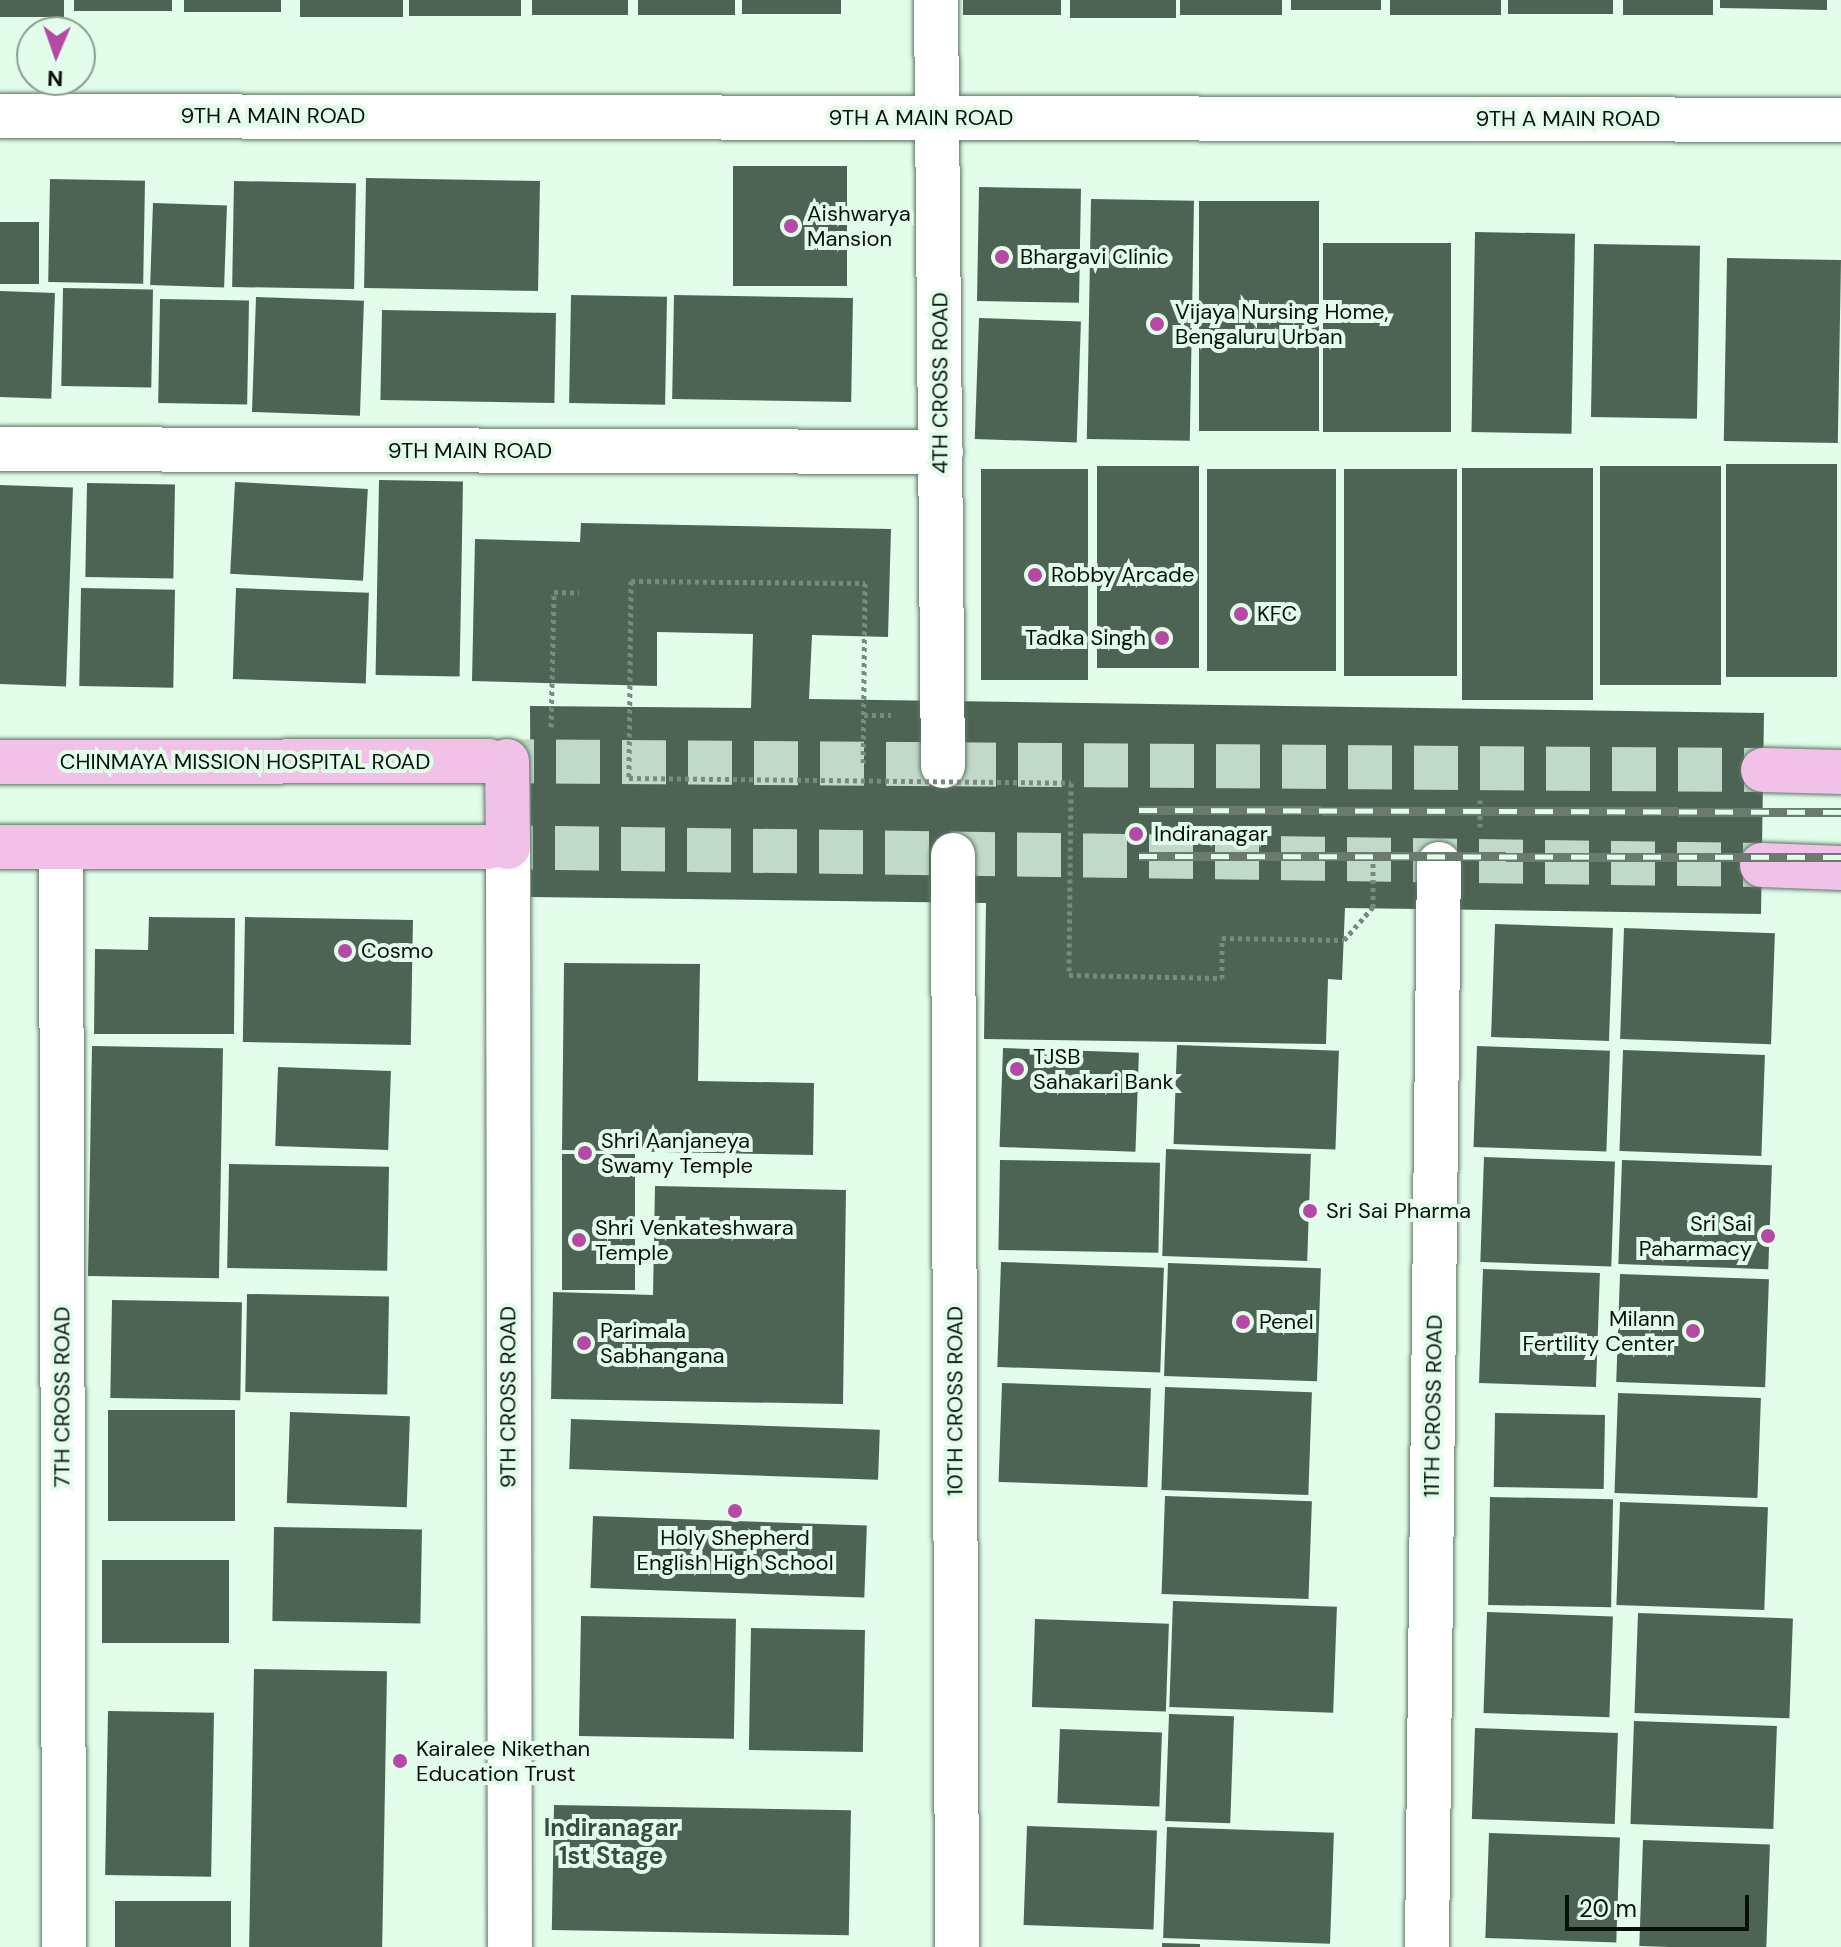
<!DOCTYPE html>
<html>
<head>
<meta charset="utf-8">
<style>
	body { margin:0 }
	#map { position:relative; width:1841px; height:1947px; overflow:hidden; background:#e2fde9; font-family:"DM Sans",sans-serif }
	div>[style] { position:absolute }
	.building>* { inset:0; background:#4d6454; transform-origin:0 0 }
	.major-tunnel>* { height:44px; margin-top:-22px; transform-origin:0; background:repeating-linear-gradient(90deg,#c1d9c8 0 44px,transparent 0 66px) }
	.path>* { height:5px; margin-top:-2.5px; transform-origin:0; background:repeating-linear-gradient(90deg,#798a7d 0 4px,transparent 0 8px) }
	.roads { filter:drop-shadow(0 0 2px #5d7564) drop-shadow(0 0 2px #5d7564) }
	.minor>* { height:44px; margin:-22px; padding:0 22px; transform-origin:22px; border-radius:22px; background:#fff }
	.major>* { height:44px; margin:-22px; padding:0 22px; transform-origin:22px; border-radius:22px; background:#f1c1e7 }
	.rail>* { height:9px; margin-top:-4.5px; transform-origin:0; background:repeating-linear-gradient(90deg,#e2fde9 0 18px,#6a7a6e 0 36px); box-sizing:border-box; border-block:2px solid #6a7a6e }
	.path-bridge>* { height:5px; margin-top:-2.5px; transform-origin:0; background:repeating-linear-gradient(90deg,#798a7d 0 4px,transparent 0 8px) }
	.dots>* { width:22px; height:22px; translate:-50% -50%; box-sizing:border-box; border:4px solid #e2fde9; border-radius:50% }
	span { translate:-50% -50%; white-space:nowrap; text-align:center; line-height:1.15; -webkit-text-stroke:8px #e2fde9; paint-order:stroke }
	.street-label { font-size:22px; color:#08100a }
	.poi-label { font-size:22px; color:#08100a }
	.left { translate:0 -50%; text-align:left }
	.right { translate:-100% -50%; text-align:right }
	.neighbourhood-label { font-size:24px; color:#364c3d; font-weight:700 }
	.north { position:absolute; left:16px; top:16px; width:80px; height:80px; box-sizing:border-box; background:#e2fde9; border:2px solid #8b9e90; border-radius:50%; rotate:182deg; font-size:22px; font-weight:700; line-height:32px; text-align:center; color:#08100a }
	.north::after { content:''; display:block; margin:auto; width:28px; height:36px; background:#b749a6; clip-path:polygon(50% 0,100% 100%,50% 72%,0 100%) }
	.scale { position:absolute; left:1565px; top:1895px; width:184px; height:36px; box-sizing:border-box; border:4px solid #08100a; border-top:0; padding-left:10px; font-size:24px; line-height:28px; white-space:nowrap; color:#08100a; -webkit-text-stroke:6px #e2fde9; paint-order:stroke }
</style>
</head>
<body>
<div id="map">
	<div class="building">
		<div style="left:0;top:0;width:64px;height:17px"></div>
		<div style="left:74px;top:0;width:98px;height:11px"></div>
		<div style="left:184px;top:0;width:97px;height:12px"></div>
		<div style="left:300px;top:0;width:103px;height:17px"></div>
		<div style="left:409px;top:0;width:112px;height:16px"></div>
		<div style="left:532px;top:0;width:96px;height:15px"></div>
		<div style="left:638px;top:0;width:97px;height:15px"></div>
		<div style="left:742px;top:0;width:99px;height:14px"></div>
		<div style="left:963px;top:0;width:98px;height:15px"></div>
		<div style="left:1070px;top:0;width:106px;height:18px"></div>
		<div style="left:1180px;top:0;width:102px;height:15px"></div>
		<div style="left:1291px;top:0;width:90px;height:10px"></div>
		<div style="left:1390px;top:0;width:111px;height:15px"></div>
		<div style="left:1508px;top:0;width:105px;height:14px"></div>
		<div style="left:1623px;top:0;width:90px;height:15px"></div>
		<div style="clip-path:polygon(1720px 0,1827px 0,1827px 10px,1720px 8px)"></div>
		<div style="left:733px;top:166px;width:114px;height:120px"></div>
		<div style="left:366px;top:178px;width:174px;height:110px;rotate:1deg"></div>
		<div style="left:50px;top:179px;width:95px;height:103px;rotate:1deg"></div>
		<div style="left:234px;top:181px;width:122px;height:106px;rotate:1deg"></div>
		<div style="left:979px;top:187px;width:102px;height:114px;rotate:1deg"></div>
		<div style="left:1091px;top:199px;width:103px;height:240px;rotate:1deg"></div>
		<div style="left:1199px;top:201px;width:120px;height:230px"></div>
		<div style="left:153px;top:203px;width:74px;height:82px;rotate:2deg"></div>
		<div style="left:0;top:222px;width:39px;height:62px"></div>
		<div style="left:1475px;top:232px;width:100px;height:200px;rotate:1deg"></div>
		<div style="left:1323px;top:243px;width:128px;height:189px"></div>
		<div style="left:1594px;top:244px;width:106px;height:173px;rotate:1deg"></div>
		<div style="left:1727px;top:258px;width:114px;height:183px;rotate:1deg"></div>
		<div style="left:63px;top:288px;width:90px;height:98px;rotate:1deg"></div>
		<div style="left:0;top:291px;width:55px;height:106px;rotate:2deg"></div>
		<div style="left:571px;top:295px;width:96px;height:108px;rotate:1deg"></div>
		<div style="left:674px;top:295px;width:179px;height:104px;rotate:1deg"></div>
		<div style="left:256px;top:297px;width:108px;height:115px;rotate:2deg"></div>
		<div style="left:160px;top:299px;width:89px;height:104px;rotate:1deg"></div>
		<div style="left:382px;top:310px;width:174px;height:90px;rotate:1deg"></div>
		<div style="left:979px;top:318px;width:102px;height:121px;rotate:2deg"></div>
		<div style="left:1726px;top:464px;width:111px;height:213px"></div>
		<div style="left:1199px;top:466px;width:202px;height:102px;rotate:90deg"></div>
		<div style="left:1600px;top:466px;width:121px;height:219px"></div>
		<div style="left:1462px;top:468px;width:131px;height:232px"></div>
		<div style="left:1088px;top:469px;width:211px;height:107px;rotate:90deg"></div>
		<div style="left:1207px;top:469px;width:129px;height:202px"></div>
		<div style="left:1344px;top:469px;width:113px;height:207px"></div>
		<div style="left:379px;top:480px;width:84px;height:195px;rotate:1deg"></div>
		<div style="left:235px;top:482px;width:133px;height:92px;rotate:3deg"></div>
		<div style="left:87px;top:483px;width:88px;height:94px;rotate:1deg"></div>
		<div style="left:0;top:485px;width:73px;height:199px;rotate:2deg"></div>
		<div style="clip-path:polygon(581px 523px,891px 529px,888px 637px,812px 635px,809px 699px,1764px 713px,1761px 914px,1345px 908px,1342px 980px,1328px 979px,1326px 1044px,984px 1039px,986px 903px,531px 897px,530px 706px,751px 708px,753px 634px,657px 632px,657px 686px,472px 681px,475px 539px,580px 542px)"></div>
		<div style="left:81px;top:588px;width:94px;height:98px;rotate:1deg"></div>
		<div style="left:236px;top:588px;width:133px;height:91px;rotate:2deg"></div>
		<div style="clip-path:polygon(149px 917px,235px 918px,234px 1034px,94px 1034px,95px 949px,148px 950px)"></div>
		<div style="left:245px;top:917px;width:168px;height:125px;rotate:1deg"></div>
		<div style="left:1495px;top:924px;width:118px;height:113px;rotate:2deg"></div>
		<div style="left:1624px;top:928px;width:151px;height:111px;rotate:2deg"></div>
		<div style="clip-path:polygon(564px 963px,700px 964px,698px 1081px,814px 1083px,813px 1155px,562px 1150px)"></div>
		<div style="left:1177px;top:1045px;width:162px;height:99px;rotate:2deg"></div>
		<div style="left:92px;top:1046px;width:131px;height:230px;rotate:1deg"></div>
		<div style="left:1477px;top:1046px;width:133px;height:101px;rotate:2deg"></div>
		<div style="left:1003px;top:1048px;width:136px;height:99px;rotate:2deg"></div>
		<div style="left:1623px;top:1050px;width:142px;height:101px;rotate:2deg"></div>
		<div style="left:278px;top:1067px;width:113px;height:79px;rotate:2deg"></div>
		<div style="left:1166px;top:1149px;width:145px;height:107px;rotate:2deg"></div>
		<div style="left:562px;top:1154px;width:73px;height:136px"></div>
		<div style="left:1484px;top:1157px;width:131px;height:105px;rotate:2deg"></div>
		<div style="left:1000px;top:1160px;width:160px;height:90px;rotate:1deg"></div>
		<div style="left:1622px;top:1160px;width:150px;height:104px;rotate:2deg"></div>
		<div style="left:229px;top:1164px;width:160px;height:104px;rotate:1deg"></div>
		<div style="clip-path:polygon(655px 1186px,846px 1190px,843px 1404px,551px 1399px,553px 1292px,653px 1295px)"></div>
		<div style="left:1001px;top:1262px;width:163px;height:105px;rotate:2deg"></div>
		<div style="left:1168px;top:1263px;width:153px;height:113px;rotate:2deg"></div>
		<div style="left:1483px;top:1269px;width:117px;height:114px;rotate:2deg"></div>
		<div style="left:1620px;top:1274px;width:149px;height:108px;rotate:2deg"></div>
		<div style="left:247px;top:1294px;width:142px;height:98px;rotate:1deg"></div>
		<div style="left:112px;top:1300px;width:130px;height:98px;rotate:1deg"></div>
		<div style="left:1002px;top:1383px;width:149px;height:99px;rotate:2deg"></div>
		<div style="left:1165px;top:1387px;width:147px;height:103px;rotate:2deg"></div>
		<div style="left:1618px;top:1393px;width:143px;height:100px;rotate:2deg"></div>
		<div style="left:108px;top:1410px;width:127px;height:111px"></div>
		<div style="left:290px;top:1412px;width:120px;height:91px;rotate:2deg"></div>
		<div style="left:1495px;top:1413px;width:110px;height:74px;rotate:1deg"></div>
		<div style="left:571px;top:1419px;width:309px;height:50px;rotate:2deg"></div>
		<div style="left:1165px;top:1496px;width:147px;height:98px;rotate:2deg"></div>
		<div style="left:1490px;top:1497px;width:123px;height:108px;rotate:1deg"></div>
		<div style="left:1620px;top:1502px;width:148px;height:103px;rotate:2deg"></div>
		<div style="left:593px;top:1516px;width:274px;height:72px;rotate:2deg"></div>
		<div style="left:274px;top:1527px;width:148px;height:94px;rotate:1deg"></div>
		<div style="left:102px;top:1560px;width:127px;height:83px"></div>
		<div style="left:1173px;top:1601px;width:164px;height:106px;rotate:2deg"></div>
		<div style="left:1487px;top:1612px;width:126px;height:101px;rotate:2deg"></div>
		<div style="left:1638px;top:1613px;width:155px;height:100px;rotate:2deg"></div>
		<div style="left:581px;top:1616px;width:155px;height:120px;rotate:1deg"></div>
		<div style="left:1035px;top:1619px;width:134px;height:88px;rotate:2deg"></div>
		<div style="left:751px;top:1628px;width:114px;height:122px;rotate:1deg"></div>
		<div style="left:254px;top:1669px;width:133px;height:278px;rotate:1deg"></div>
		<div style="left:108px;top:1711px;width:106px;height:164px;rotate:1deg"></div>
		<div style="left:1169px;top:1714px;width:65px;height:107px;rotate:2deg"></div>
		<div style="left:1634px;top:1721px;width:143px;height:103px;rotate:2deg"></div>
		<div style="left:1475px;top:1728px;width:143px;height:91px;rotate:2deg"></div>
		<div style="left:1060px;top:1729px;width:102px;height:74px;rotate:2deg"></div>
		<div style="left:554px;top:1805px;width:297px;height:125px;rotate:1deg"></div>
		<div style="left:1027px;top:1826px;width:130px;height:99px;rotate:2deg"></div>
		<div style="left:1167px;top:1827px;width:167px;height:111px;rotate:2deg"></div>
		<div style="left:1489px;top:1833px;width:131px;height:105px;rotate:2deg"></div>
		<div style="left:1643px;top:1840px;width:127px;height:106px;rotate:2deg"></div>
		<div style="left:115px;top:1901px;width:116px;height:46px"></div>
		<div style="clip-path:polygon(1162px 1943px,1200px 1944px,1200px 1947px,1162px 1947px)"></div>
	</div>
	<div class="major-tunnel">
		<div style="left:490px;top:761px;width:1273px;rotate:0.41deg"></div>
		<div style="left:489px;top:847px;width:1273px;rotate:0.81deg"></div>
	</div>
	<div class="path">
		<div style="left:631px;top:581px;width:234px;rotate:0.5deg"></div>
		<div style="left:865px;top:583px;width:183px;rotate:90.6deg"></div>
		<div style="left:864px;top:715px;width:27px"></div>
		<div style="left:551px;top:727px;width:135px;rotate:-88.7deg"></div>
		<div style="left:554px;top:592px;width:25px;rotate:2deg"></div>
		<div style="left:1480px;top:800px;width:27px;rotate:90deg"></div>
		<div style="left:1069px;top:975px;width:153px;rotate:1.1deg"></div>
		<div style="left:1222px;top:978px;width:40px;rotate:-90deg"></div>
		<div style="left:1222px;top:938px;width:122px;rotate:0.9deg"></div>
		<div style="left:1344px;top:940px;width:44px;rotate:-48.7deg"></div>
		<div style="left:1373px;top:907px;width:44px;rotate:-90deg"></div>
	</div>
	<div class="roads">
		<div class="minor">
			<div style="left:936px;top:0;width:766px;rotate:89.48deg"></div>
			<div style="left:0;top:116px;width:1841px;rotate:0.12deg"></div>
			<div style="left:0;top:449px;width:941px;rotate:0.18deg"></div>
			<div style="left:61px;top:847px;width:1100px;rotate:89.84deg"></div>
			<div style="left:508px;top:847px;width:1100px;rotate:89.9deg"></div>
			<div style="left:953px;top:855px;width:1092px;rotate:89.79deg"></div>
			<div style="left:1427px;top:1947px;width:1083px;rotate:-89.37deg"></div>
		</div>
		<div class="major">
			<div style="left:507px;top:761px;width:86px;rotate:89.3deg"></div>
			<div style="left:0;top:762px;width:490px;rotate:-0.1deg"></div>
			<div style="left:1763px;top:770px;width:78px;rotate:1.5deg"></div>
			<div style="left:0;top:847px;width:489px"></div>
			<div style="left:1762px;top:865px;width:79px;rotate:2.2deg"></div>
		</div>
	</div>
	<div class="rail">
		<div style="left:1139px;top:810px;width:702px;rotate:0.16deg"></div>
		<div style="left:1139px;top:856px;width:702px;rotate:0.08deg"></div>
	</div>
	<div class="path-bridge">
		<div style="left:631px;top:581px;width:197px;rotate:90.6deg"></div>
		<div style="left:629px;top:778px;width:442px;rotate:0.6deg"></div>
		<div style="left:1071px;top:783px;width:192px;rotate:90.6deg"></div>
	</div>
	<div class="dots">
		<div style="left:791px;top:226px;background:#b749a6"></div>
		<div style="left:1002px;top:257px;background:#b749a6"></div>
		<div style="left:1157px;top:324px;background:#b749a6"></div>
		<div style="left:1035px;top:575px;background:#b749a6"></div>
		<div style="left:1241px;top:614px;background:#b749a6"></div>
		<div style="left:1162px;top:638px;background:#b749a6"></div>
		<div style="left:1136px;top:834px;background:#b749a6"></div>
		<div style="left:345px;top:951px;background:#b749a6"></div>
		<div style="left:1017px;top:1069px;background:#b749a6"></div>
		<div style="left:585px;top:1153px;background:#b749a6"></div>
		<div style="left:1310px;top:1211px;background:#b749a6"></div>
		<div style="left:1768px;top:1236px;background:#b749a6"></div>
		<div style="left:579px;top:1240px;background:#b749a6"></div>
		<div style="left:1243px;top:1322px;background:#b749a6"></div>
		<div style="left:1693px;top:1331px;background:#b749a6"></div>
		<div style="left:584px;top:1343px;background:#b749a6"></div>
		<div style="left:735px;top:1511px;background:#b749a6"></div>
		<div style="left:400px;top:1761px;background:#b749a6"></div>
	</div>
	<div class="street-label">
		<span style="left:273px;top:116px">9TH A MAIN ROAD</span>
		<span style="left:921px;top:118px">9TH A MAIN ROAD</span>
		<span style="left:1568px;top:119px">9TH A MAIN ROAD</span>
		<span style="left:940px;top:383px;rotate:-90deg">4TH CROSS ROAD</span>
		<span style="left:470px;top:451px">9TH MAIN ROAD</span>
		<span style="left:245px;top:762px">CHINMAYA MISSION HOSPITAL ROAD</span>
		<span style="left:62px;top:1397px;rotate:-90deg">7TH CROSS ROAD</span>
		<span style="left:508px;top:1397px;rotate:-90deg">9TH CROSS ROAD</span>
		<span style="left:955px;top:1401px;rotate:-90deg">10TH CROSS ROAD</span>
		<span style="left:1433px;top:1406px;rotate:-89deg">11TH CROSS ROAD</span>
	</div>
	<div class="poi-label">
		<span class="left" style="left:807px;top:226px">Aishwarya<br>Mansion</span>
		<span class="left" style="left:1020px;top:257px">Bhargavi Clinic</span>
		<span class="left" style="left:1175px;top:324px">Vijaya Nursing Home,<br>Bengaluru Urban</span>
		<span class="left" style="left:1051px;top:575px">Robby Arcade</span>
		<span class="left" style="left:1257px;top:614px">KFC</span>
		<span class="right" style="left:1146px;top:638px">Tadka Singh</span>
		<span class="left" style="left:1154px;top:834px">Indiranagar</span>
		<span class="left" style="left:361px;top:951px">Cosmo</span>
		<span class="left" style="left:1033px;top:1069px">TJSB<br>Sahakari Bank</span>
		<span class="left" style="left:601px;top:1153px">Shri Aanjaneya<br>Swamy Temple</span>
		<span class="left" style="left:1326px;top:1211px">Sri Sai Pharma</span>
		<span class="right" style="left:1752px;top:1236px">Sri Sai<br>Paharmacy</span>
		<span class="left" style="left:595px;top:1240px">Shri Venkateshwara<br>Temple</span>
		<span class="right" style="left:1675px;top:1331px">Milann<br>Fertility Center</span>
		<span class="left" style="left:1259px;top:1322px">Penel</span>
		<span class="left" style="left:600px;top:1343px">Parimala<br>Sabhangana</span>
		<span style="left:735px;top:1550px">Holy Shepherd<br>English High School</span>
		<span class="left" style="left:416px;top:1761px">Kairalee Nikethan<br>Education Trust</span>
	</div>
	<div class="neighbourhood-label">
		<span style="left:611px;top:1842px">Indiranagar<br>1st Stage</span>
	</div>
	<div class="north">N</div>
	<div class="scale">20 m</div>
</div>
</body>
</html>
